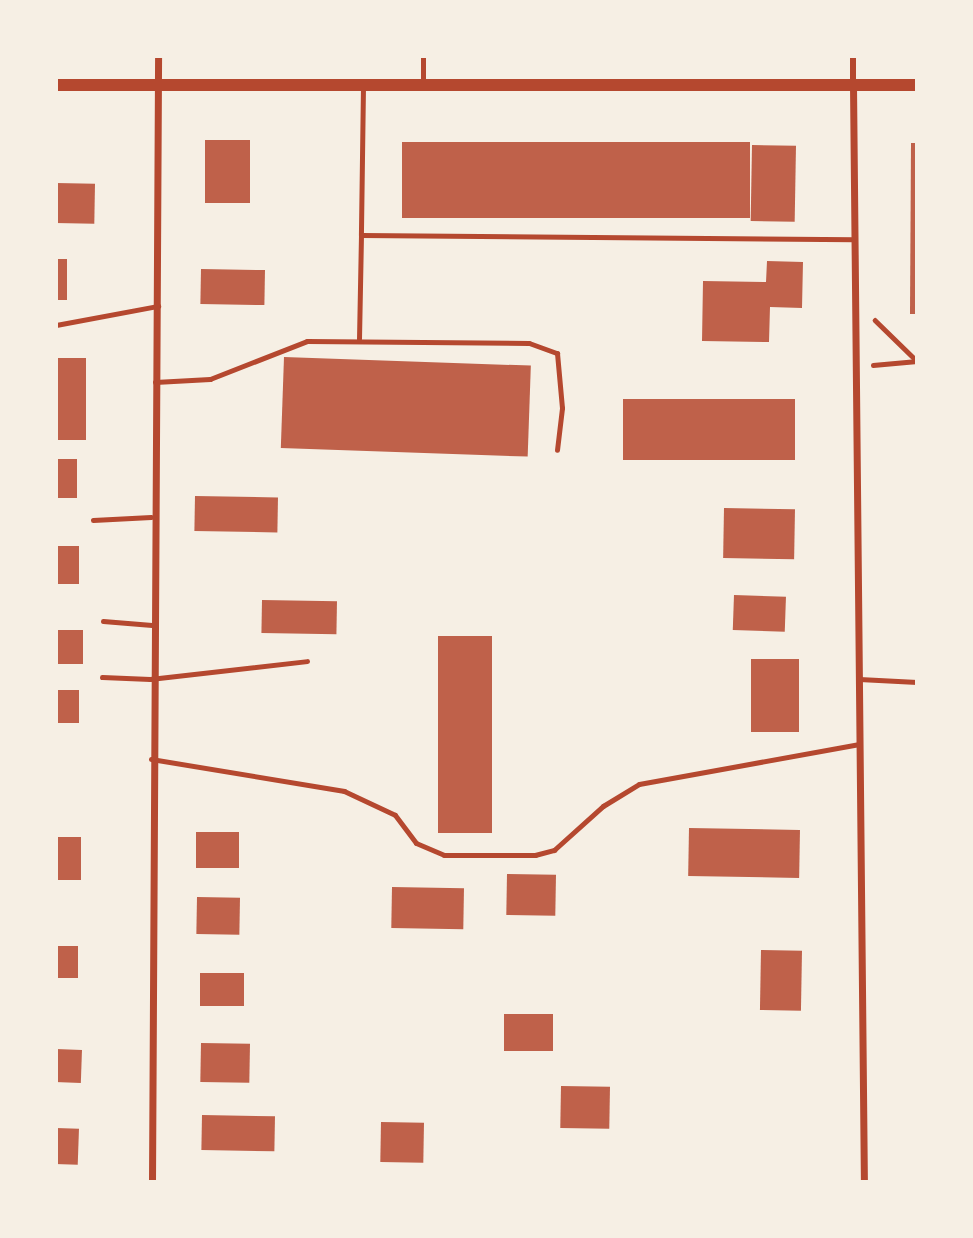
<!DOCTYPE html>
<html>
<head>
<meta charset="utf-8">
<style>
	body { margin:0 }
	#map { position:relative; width:973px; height:1238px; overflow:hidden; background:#f6efe4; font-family:Mulish,sans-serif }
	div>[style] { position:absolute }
	.building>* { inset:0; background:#bf614a; transform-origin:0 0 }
	.path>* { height:4.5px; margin:-2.25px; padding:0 2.25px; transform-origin:2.25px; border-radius:2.25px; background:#b5482f }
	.service>* { height:5px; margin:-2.5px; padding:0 2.5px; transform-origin:2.5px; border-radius:2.5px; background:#b5482f }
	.pedestrian>* { height:6px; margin:-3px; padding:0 3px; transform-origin:3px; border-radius:3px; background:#b5482f }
	.minor>* { height:7px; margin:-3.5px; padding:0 3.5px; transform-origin:3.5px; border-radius:3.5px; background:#b5482f }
	.tertiary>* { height:12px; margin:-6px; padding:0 6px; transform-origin:6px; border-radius:6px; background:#b5482f }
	span { translate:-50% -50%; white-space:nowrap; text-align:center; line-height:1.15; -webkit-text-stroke:7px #f6efe4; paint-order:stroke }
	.frame { position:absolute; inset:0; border:58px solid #f6efe4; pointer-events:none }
</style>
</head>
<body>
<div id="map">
	<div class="building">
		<div style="left:205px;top:140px;width:45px;height:63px"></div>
		<div style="left:402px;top:142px;width:348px;height:76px"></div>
		<div style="clip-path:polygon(911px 143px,917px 143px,917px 314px,910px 314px)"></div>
		<div style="left:752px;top:145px;width:44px;height:76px;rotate:1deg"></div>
		<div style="left:56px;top:183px;width:39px;height:40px;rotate:1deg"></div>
		<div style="left:56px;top:259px;width:11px;height:41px"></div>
		<div style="clip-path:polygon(767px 261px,803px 262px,802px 308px,770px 307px,769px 342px,702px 341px,703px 281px,766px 282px)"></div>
		<div style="left:201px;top:269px;width:64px;height:35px;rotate:1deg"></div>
		<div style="left:284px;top:357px;width:247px;height:91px;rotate:2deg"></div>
		<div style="left:56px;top:358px;width:30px;height:82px"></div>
		<div style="left:623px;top:399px;width:172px;height:61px"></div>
		<div style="left:56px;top:459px;width:21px;height:39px"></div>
		<div style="left:195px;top:496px;width:83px;height:35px;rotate:1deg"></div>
		<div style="left:724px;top:508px;width:71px;height:50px;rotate:1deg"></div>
		<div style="left:56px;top:546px;width:23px;height:38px"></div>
		<div style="left:734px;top:595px;width:52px;height:35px;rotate:2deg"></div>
		<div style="left:262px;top:600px;width:75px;height:33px;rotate:1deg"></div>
		<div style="left:56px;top:630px;width:27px;height:34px"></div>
		<div style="left:438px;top:636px;width:54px;height:197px"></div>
		<div style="left:751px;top:659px;width:48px;height:73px"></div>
		<div style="left:56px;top:690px;width:23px;height:33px"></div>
		<div style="left:689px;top:828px;width:111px;height:48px;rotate:1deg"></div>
		<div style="left:196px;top:832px;width:43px;height:36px"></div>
		<div style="left:56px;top:837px;width:25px;height:43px"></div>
		<div style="left:507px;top:874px;width:49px;height:41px;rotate:1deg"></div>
		<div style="left:392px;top:887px;width:72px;height:41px;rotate:1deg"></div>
		<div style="left:197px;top:897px;width:43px;height:37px;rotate:1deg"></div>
		<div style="left:56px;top:946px;width:22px;height:32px"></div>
		<div style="left:761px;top:950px;width:41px;height:60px;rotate:1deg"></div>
		<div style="left:200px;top:973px;width:44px;height:33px"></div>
		<div style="left:504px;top:1014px;width:49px;height:37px"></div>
		<div style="left:201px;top:1043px;width:49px;height:39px;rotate:1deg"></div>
		<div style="left:56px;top:1049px;width:26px;height:33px;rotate:2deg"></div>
		<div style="left:561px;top:1086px;width:49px;height:42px;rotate:1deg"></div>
		<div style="left:202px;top:1115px;width:73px;height:35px;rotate:1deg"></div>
		<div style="left:381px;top:1122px;width:43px;height:40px;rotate:1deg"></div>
		<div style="left:56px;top:1128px;width:23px;height:36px;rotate:2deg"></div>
	</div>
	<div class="path">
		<div style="left:875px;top:320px;width:59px;rotate:44.3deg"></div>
		<div style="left:873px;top:365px;width:44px;rotate:-5.2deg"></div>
	</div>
	<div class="service">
		<div style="left:423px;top:56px;width:29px;rotate:90deg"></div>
		<div style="left:363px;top:86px;width:149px;rotate:90.8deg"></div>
		<div style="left:361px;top:235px;width:493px;rotate:0.5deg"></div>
		<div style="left:56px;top:325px;width:104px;rotate:-10.6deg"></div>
		<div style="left:359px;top:339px;width:104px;rotate:-88.9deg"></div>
		<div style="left:155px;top:382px;width:55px;rotate:-3.1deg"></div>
		<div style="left:210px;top:379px;width:104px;rotate:-21.4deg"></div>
		<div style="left:307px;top:341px;width:222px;rotate:0.5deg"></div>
		<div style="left:529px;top:343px;width:30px;rotate:20deg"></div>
		<div style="left:557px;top:353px;width:55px;rotate:84.8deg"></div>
		<div style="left:562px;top:408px;width:42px;rotate:96.8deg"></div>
		<div style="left:93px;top:520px;width:58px;rotate:-3deg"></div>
		<div style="left:103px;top:621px;width:49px;rotate:4.7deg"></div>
		<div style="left:102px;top:677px;width:48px;rotate:2.4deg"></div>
		<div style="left:150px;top:679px;width:158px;rotate:-6.5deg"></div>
		<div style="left:859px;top:679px;width:58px;rotate:3deg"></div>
		<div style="left:151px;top:759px;width:196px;rotate:9.4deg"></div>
		<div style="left:344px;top:791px;width:56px;rotate:25.2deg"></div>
		<div style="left:395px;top:815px;width:35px;rotate:53deg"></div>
		<div style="left:416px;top:843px;width:30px;rotate:23deg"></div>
		<div style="left:444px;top:855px;width:91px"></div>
		<div style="left:535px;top:855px;width:20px;rotate:-15deg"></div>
		<div style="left:554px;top:850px;width:66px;rotate:-41.9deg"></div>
		<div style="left:603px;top:806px;width:42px;rotate:-31.4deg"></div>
		<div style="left:639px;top:784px;width:224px;rotate:-10.3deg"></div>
	</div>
	<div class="pedestrian">
		<div style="left:853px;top:56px;width:29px;rotate:90deg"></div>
	</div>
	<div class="minor">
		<div style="left:853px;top:85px;width:1097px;rotate:89.43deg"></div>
		<div style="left:152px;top:1182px;width:1126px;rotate:-89.69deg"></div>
	</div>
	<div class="tertiary">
		<div style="left:56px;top:85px;width:861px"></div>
	</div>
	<div class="frame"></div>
</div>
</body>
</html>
